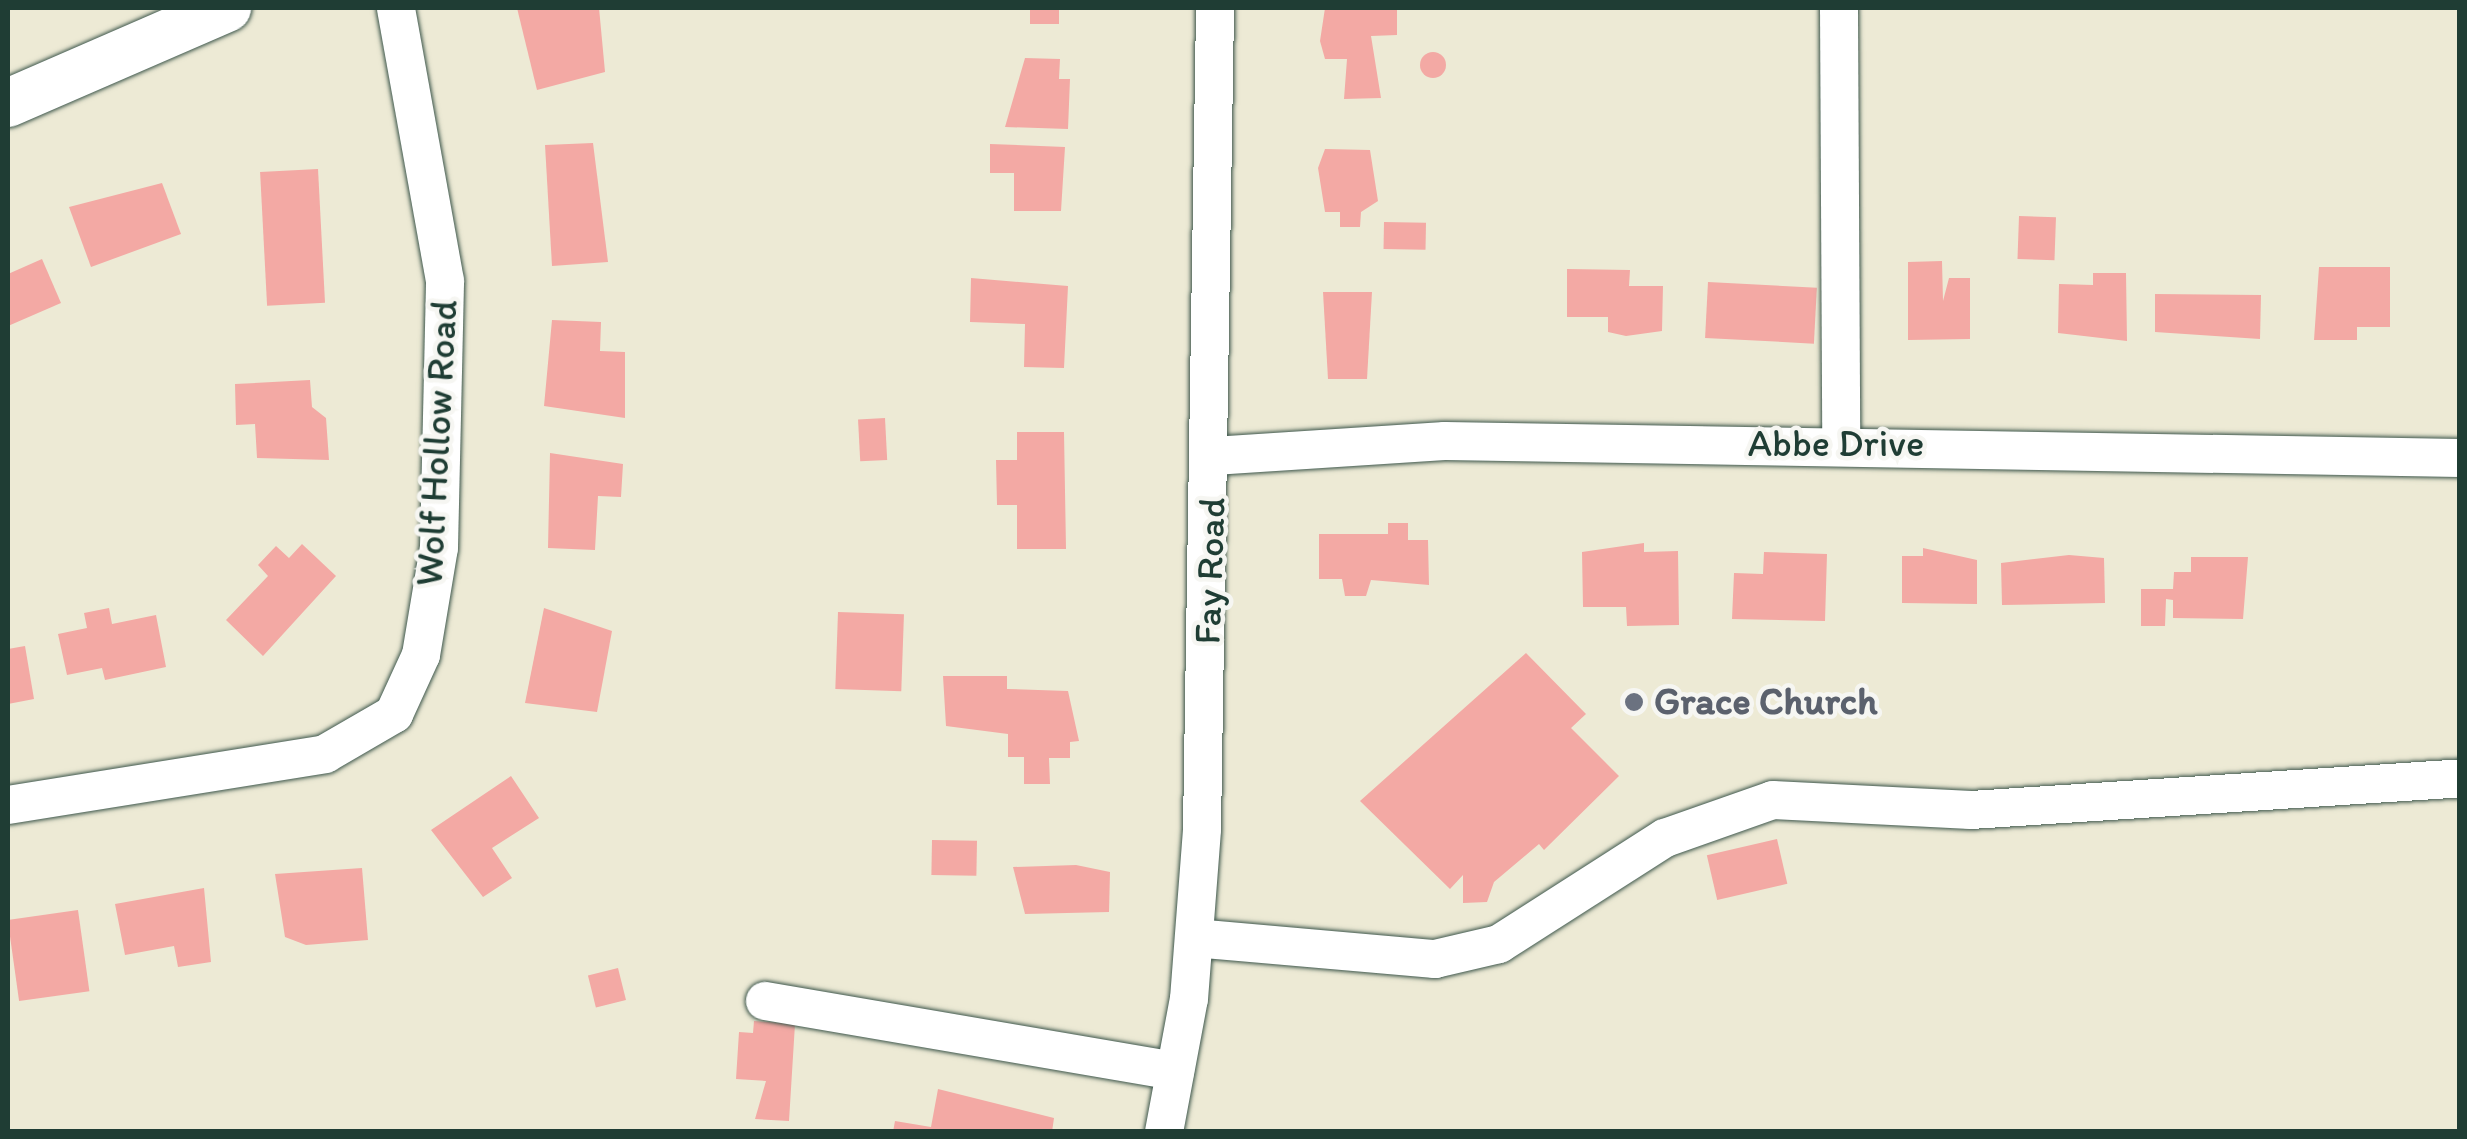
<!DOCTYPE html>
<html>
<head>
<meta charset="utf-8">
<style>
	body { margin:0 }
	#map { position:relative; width:2467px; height:1139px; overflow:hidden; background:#edead5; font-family:Itim,sans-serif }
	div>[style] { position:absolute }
	.building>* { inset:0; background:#f3a9a4; transform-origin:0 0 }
	.round { border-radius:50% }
	.roads { filter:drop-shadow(0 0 2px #3e574c) drop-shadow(0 0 2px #3e574c) }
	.minor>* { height:38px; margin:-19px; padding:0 19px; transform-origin:19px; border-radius:19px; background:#fff }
	.major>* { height:48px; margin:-24px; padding:0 24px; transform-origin:24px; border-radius:24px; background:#fff }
	.dots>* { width:28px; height:28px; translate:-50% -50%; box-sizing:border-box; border:5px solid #f6f6f2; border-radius:50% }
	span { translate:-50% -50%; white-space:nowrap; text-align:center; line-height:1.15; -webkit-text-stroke:9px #f6f6f2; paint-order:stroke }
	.street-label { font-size:38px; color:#1f3d34 }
	.worship-label { font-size:38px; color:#5b616d; font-weight:700 }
	.left { translate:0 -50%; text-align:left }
	.frame { position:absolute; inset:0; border:10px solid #1f3d34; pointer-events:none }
</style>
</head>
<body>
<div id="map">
	<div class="building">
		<div style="clip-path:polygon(517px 8px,599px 8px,605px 72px,537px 90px)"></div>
		<div style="left:1030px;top:8px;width:29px;height:16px"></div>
		<div style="clip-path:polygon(1325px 8px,1397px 8px,1397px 35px,1371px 36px,1381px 98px,1344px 99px,1347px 59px,1325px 59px,1320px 41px)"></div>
		<div class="round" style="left:1420px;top:52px;width:26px;height:26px"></div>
		<div style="clip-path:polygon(1025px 58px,1060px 59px,1059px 79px,1070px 79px,1068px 129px,1005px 127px)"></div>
		<div style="clip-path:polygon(593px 143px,608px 262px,552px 266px,545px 145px)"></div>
		<div style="clip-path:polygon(990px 144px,1065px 147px,1061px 211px,1014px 211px,1014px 173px,990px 173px)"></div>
		<div style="clip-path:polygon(1325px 149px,1370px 150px,1378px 201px,1361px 212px,1360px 227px,1340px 227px,1340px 212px,1325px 212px,1318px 168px)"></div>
		<div style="left:318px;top:169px;width:134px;height:58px;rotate:87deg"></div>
		<div style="clip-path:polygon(162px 183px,181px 234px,91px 267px,69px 207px)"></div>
		<div style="left:2019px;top:216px;width:37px;height:43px;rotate:2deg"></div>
		<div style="left:1384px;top:222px;width:42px;height:27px;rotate:1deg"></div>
		<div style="clip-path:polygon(42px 259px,61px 303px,8px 326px,8px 274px)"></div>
		<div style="clip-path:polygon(1942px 261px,1943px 301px,1949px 278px,1970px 278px,1970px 339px,1908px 340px,1908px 262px)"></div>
		<div style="clip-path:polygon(2319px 267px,2390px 267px,2390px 327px,2357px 327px,2357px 340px,2314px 340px)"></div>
		<div style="clip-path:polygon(1567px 269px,1630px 270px,1629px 286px,1663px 286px,1662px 331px,1626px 336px,1608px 332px,1608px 317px,1567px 317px)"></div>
		<div style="clip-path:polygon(2093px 273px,2126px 273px,2127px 341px,2058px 333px,2059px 284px,2093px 285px)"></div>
		<div style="clip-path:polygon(971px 278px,1068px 286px,1064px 368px,1024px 367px,1025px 324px,970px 322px)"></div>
		<div style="left:1708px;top:282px;width:109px;height:56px;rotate:3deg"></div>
		<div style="clip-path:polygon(1323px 292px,1372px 292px,1367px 379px,1328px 379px)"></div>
		<div style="clip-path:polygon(2155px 294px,2261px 295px,2260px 339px,2155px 332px)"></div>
		<div style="clip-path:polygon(552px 320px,601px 322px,600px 351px,625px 352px,625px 418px,544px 406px)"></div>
		<div style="clip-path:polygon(310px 380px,312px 407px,326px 418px,329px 460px,257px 458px,255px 424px,236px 425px,235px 384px)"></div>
		<div style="left:885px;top:418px;width:42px;height:27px;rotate:87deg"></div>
		<div style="clip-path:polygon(1017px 432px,1064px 432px,1066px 549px,1017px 549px,1017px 505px,997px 505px,996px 460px,1017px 460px)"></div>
		<div style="clip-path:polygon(550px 453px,623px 464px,621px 497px,598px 496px,595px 550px,548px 548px)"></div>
		<div style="clip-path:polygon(1388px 523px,1408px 523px,1408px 540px,1428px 540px,1429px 585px,1371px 580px,1366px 596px,1345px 596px,1342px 579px,1319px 579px,1319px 534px,1388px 534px)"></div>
		<div style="clip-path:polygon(1644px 543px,1644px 552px,1678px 551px,1679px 625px,1627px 626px,1626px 607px,1583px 607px,1582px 552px)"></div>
		<div style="clip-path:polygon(302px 544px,336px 576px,263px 656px,226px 620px,268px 576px,258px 565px,276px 546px,289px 558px)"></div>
		<div style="clip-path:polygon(1923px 548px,1977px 560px,1977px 604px,1902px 603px,1902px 556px,1923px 556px)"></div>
		<div style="clip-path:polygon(1764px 552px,1827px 554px,1825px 621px,1732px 619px,1734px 573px,1763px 574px)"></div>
		<div style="clip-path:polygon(2069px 555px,2104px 558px,2105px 603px,2002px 605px,2001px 563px)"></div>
		<div style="clip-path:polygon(2191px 557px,2248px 557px,2243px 619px,2173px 618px,2173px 600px,2166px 599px,2165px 626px,2141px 626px,2141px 589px,2173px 589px,2174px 572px,2191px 572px)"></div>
		<div style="clip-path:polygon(109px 608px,112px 624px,156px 615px,166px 667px,105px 680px,102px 668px,67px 675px,58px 634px,87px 628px,84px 613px)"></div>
		<div style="clip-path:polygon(544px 608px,612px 631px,597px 712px,525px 703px)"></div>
		<div style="left:838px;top:612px;width:66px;height:77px;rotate:2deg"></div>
		<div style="clip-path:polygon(25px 646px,34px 699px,8px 704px,8px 649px)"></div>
		<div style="clip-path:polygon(1526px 653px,1586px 714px,1571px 728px,1619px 776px,1544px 850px,1539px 844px,1494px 882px,1487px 902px,1463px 903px,1463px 875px,1450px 889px,1360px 801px)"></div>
		<div style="clip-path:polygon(943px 676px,1007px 676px,1007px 689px,1068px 691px,1079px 741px,1070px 742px,1070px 758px,1049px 758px,1050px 784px,1024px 784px,1024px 757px,1008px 757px,1008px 734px,946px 726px)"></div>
		<div style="clip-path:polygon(511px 776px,539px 818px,492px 848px,512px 878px,483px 897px,431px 830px)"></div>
		<div style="left:1777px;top:839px;width:46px;height:72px;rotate:77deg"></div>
		<div style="left:932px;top:840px;width:45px;height:35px;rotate:1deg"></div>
		<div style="clip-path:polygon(1076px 865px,1110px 872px,1109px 912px,1025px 914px,1013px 867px)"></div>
		<div style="clip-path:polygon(362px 868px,368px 940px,306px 945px,285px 937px,275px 874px)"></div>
		<div style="clip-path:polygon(204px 888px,211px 962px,178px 967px,174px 946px,125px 955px,115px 904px)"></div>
		<div style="left:78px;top:910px;width:82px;height:71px;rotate:82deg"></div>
		<div style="left:618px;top:968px;width:33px;height:31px;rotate:76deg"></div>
		<div style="clip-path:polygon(754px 1021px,795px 1024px,789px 1121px,755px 1119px,766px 1081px,736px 1079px,739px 1032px,753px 1033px)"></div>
		<div style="clip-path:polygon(938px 1089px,1054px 1118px,1052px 1132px,893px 1132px,895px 1121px,931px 1127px)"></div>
	</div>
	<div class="roads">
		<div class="minor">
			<div style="left:1839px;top:8px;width:436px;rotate:89.7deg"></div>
			<div style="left:1213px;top:456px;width:232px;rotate:-3.7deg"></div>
			<div style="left:1445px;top:441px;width:1015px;rotate:0.96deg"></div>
			<div style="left:8px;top:805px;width:321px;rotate:-9.1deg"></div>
			<div style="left:325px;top:754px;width:80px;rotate:-30.1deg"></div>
			<div style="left:394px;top:714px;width:65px;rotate:-65.4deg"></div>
			<div style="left:421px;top:655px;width:109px;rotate:-80.5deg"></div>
			<div style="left:439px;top:548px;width:267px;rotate:-88.7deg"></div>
			<div style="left:445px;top:281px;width:277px;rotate:-100.2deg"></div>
			<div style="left:1194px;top:938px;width:242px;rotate:5deg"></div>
			<div style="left:1435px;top:959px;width:66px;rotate:-13.2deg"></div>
			<div style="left:1499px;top:944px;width:197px;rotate:-32.6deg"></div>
			<div style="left:1665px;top:838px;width:114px;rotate:-19.4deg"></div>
			<div style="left:1773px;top:800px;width:198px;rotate:2.9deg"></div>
			<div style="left:1971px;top:810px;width:490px;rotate:-3.7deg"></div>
			<div style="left:765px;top:1001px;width:416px;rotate:9.7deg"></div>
			<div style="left:1164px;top:1132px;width:135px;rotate:-79.4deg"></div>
			<div style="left:1189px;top:999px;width:170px;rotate:-85.6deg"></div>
			<div style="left:1202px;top:829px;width:821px;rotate:-89.09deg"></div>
		</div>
		<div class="major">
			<div style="left:8px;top:103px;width:239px;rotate:-23.5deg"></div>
		</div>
	</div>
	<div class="dots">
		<div style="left:1634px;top:702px;background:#6b7280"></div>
	</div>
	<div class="street-label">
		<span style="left:437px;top:443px;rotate:-87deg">Wolf Hollow Road</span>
		<span style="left:1836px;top:444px">Abbe Drive</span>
		<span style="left:1210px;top:571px;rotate:-88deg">Fay Road</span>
	</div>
	<div class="worship-label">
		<span class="left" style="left:1654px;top:702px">Grace Church</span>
	</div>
	<div class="frame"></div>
</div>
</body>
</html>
